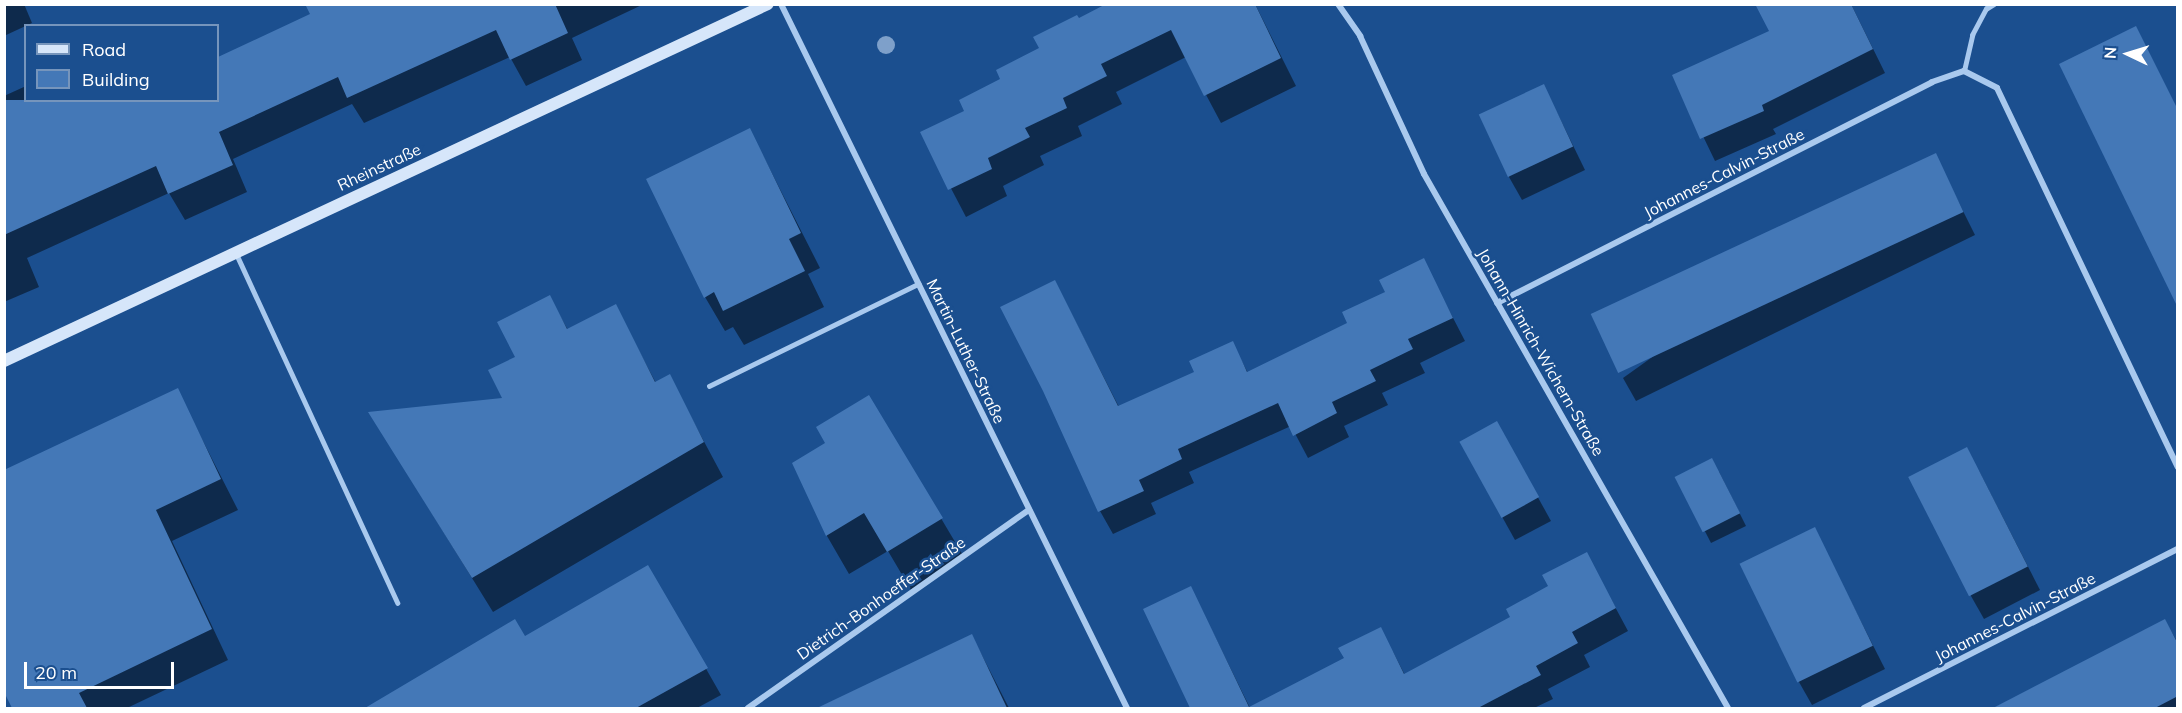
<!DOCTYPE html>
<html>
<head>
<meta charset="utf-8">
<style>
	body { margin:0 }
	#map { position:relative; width:2182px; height:713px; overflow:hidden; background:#1b4f8f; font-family:Mulish,sans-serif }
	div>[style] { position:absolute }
	.shadow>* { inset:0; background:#0007 }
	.building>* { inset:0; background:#4478b7; transform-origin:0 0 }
	.lane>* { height:4.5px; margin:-2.25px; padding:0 2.25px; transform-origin:2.25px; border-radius:2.25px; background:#a9c9ee }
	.street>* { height:6px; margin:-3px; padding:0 3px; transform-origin:3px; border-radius:3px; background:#a9c9ee }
	.secondary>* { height:12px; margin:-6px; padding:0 6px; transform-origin:6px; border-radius:6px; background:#d6e6fa }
	.trees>* { width:18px; height:18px; margin:-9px; border-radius:50%; background:#7ea0ca }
	span { translate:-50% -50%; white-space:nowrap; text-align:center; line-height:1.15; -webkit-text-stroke:5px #1b4f8f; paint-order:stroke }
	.street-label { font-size:16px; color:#fff }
	.frame { position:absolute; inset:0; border:6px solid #fff; pointer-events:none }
	.legend { position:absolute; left:24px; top:24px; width:195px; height:78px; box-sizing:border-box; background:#1b4f8f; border:2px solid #7695bc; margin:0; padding:8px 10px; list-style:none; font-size:18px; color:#fff }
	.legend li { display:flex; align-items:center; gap:12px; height:30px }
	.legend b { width:30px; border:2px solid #7695bc }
	.north { position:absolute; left:2098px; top:24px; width:60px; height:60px; -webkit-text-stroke:4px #1b4f8f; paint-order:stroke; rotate:274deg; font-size:16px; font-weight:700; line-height:24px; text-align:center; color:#fff }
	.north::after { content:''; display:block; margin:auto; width:21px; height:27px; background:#fff; clip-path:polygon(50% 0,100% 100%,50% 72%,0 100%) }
	.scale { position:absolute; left:24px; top:662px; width:150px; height:27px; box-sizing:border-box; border:3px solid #fff; border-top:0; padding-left:8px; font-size:18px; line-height:21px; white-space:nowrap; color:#fff; -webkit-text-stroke:4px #1b4f8f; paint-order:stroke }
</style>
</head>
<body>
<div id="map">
	<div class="shadow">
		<div style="clip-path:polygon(4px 4px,24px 4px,32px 23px,4px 36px)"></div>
		<div style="clip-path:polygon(437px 4px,644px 4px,572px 38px,582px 60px,526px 86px,510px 57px,364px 123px,352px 104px,233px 159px,247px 192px,185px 220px,169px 193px,27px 258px,39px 287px,4px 302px,4px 172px,32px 160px,4px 96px,26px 86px,26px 100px,218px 100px,218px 59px,312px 15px)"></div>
		<div style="clip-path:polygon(1255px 4px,1296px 86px,1221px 123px,1186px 57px,1116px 92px,1122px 104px,1078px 126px,1082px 136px,1040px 156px,1044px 165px,1003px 186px,1007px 196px,966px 217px,922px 133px,966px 112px,1078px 20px)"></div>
		<div style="clip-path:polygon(1757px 4px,1851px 4px,1885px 73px,1773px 129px,1776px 134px,1715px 161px,1674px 76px,1771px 32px)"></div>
		<div style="clip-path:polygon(1544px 86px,1585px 170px,1522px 200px,1509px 177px)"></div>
		<div style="clip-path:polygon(750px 130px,820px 268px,808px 274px,824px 307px,744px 345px,733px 327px,725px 331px,705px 297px)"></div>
		<div style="clip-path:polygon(1935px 155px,1975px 235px,1636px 401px,1623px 378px)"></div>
		<div style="clip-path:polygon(1423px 260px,1465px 341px,1420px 363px,1425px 373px,1382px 393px,1388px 405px,1344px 426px,1349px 437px,1308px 458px,1291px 426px,1189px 472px,1194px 483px,1151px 503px,1156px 514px,1113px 534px,1100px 511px,1055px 282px,1119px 407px,1196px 372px,1232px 343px,1248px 373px,1349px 323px)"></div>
		<div style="clip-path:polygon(549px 297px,568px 330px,615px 306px,656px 383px,669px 376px,723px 477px,493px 612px,370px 413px,504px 399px,517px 358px)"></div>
		<div style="clip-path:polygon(177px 390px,238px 510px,172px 541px,228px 660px,127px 708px,14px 708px,4px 689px)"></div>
		<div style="clip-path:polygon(869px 397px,964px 557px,911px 590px,888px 551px,849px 574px,827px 536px,794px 463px,827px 444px)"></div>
		<div style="clip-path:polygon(1461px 443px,1509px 445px,1551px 521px,1515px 540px)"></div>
		<div style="clip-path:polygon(1979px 471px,2040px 590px,1984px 619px,1971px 596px)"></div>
		<div style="clip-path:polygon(1719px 472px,1746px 526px,1711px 543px,1677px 477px)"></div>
		<div style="clip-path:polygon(1814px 529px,1885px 669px,1812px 705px,1799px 682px)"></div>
		<div style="clip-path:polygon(648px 567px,721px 695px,697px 708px,411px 708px,400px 689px,525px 638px)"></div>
		<div style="clip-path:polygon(1599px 577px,1628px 631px,1584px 655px,1590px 667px,1548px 689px,1553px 699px,1534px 708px,1451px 708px,1427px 664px)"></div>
		<div style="clip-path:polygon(1191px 588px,1250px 708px,1393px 652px,1422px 708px,1194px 708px,1184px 692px)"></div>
		<div style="clip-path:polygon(2165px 621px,2178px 643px,2178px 708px,1994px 708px)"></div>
		<div style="clip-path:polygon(972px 636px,1009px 708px,820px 708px)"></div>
	</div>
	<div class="building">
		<div style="clip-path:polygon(305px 4px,555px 4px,568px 33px,510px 60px,496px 30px,347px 98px,338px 77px,219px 132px,233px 165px,168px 194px,156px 166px,4px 235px,4px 100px,218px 100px,218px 57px,310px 14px)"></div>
		<div style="clip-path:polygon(1106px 4px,1255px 4px,1281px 58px,1204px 96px,1171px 30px,1101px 64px,1107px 76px,1063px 98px,1067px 108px,1025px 128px,1030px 137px,988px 158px,992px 169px,948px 190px,920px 132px,964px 111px,959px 100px,1000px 79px,996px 70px,1039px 48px,1033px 37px,1077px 15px,1079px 18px)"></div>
		<div style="clip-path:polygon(1755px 4px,1851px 4px,1873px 49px,1762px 105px,1764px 111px,1700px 139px,1672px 75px,1769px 31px)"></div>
		<div style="clip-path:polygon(2136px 26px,2178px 110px,2178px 308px,2059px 64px)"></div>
		<div style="left:1544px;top:84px;width:69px;height:72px;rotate:65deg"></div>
		<div style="clip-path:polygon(750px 128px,801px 233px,789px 239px,805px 271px,723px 311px,714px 292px,704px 298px,646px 179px)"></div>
		<div style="left:1936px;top:153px;width:65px;height:381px;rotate:65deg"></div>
		<div style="clip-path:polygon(1424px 258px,1453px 318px,1408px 339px,1413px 349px,1370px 370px,1376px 381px,1332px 402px,1337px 413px,1293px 436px,1278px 403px,1178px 449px,1182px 459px,1139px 480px,1144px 491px,1098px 512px,1043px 391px,1000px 307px,1055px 280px,1118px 406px,1194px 372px,1189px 361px,1233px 341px,1247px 372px,1347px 323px,1342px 312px,1385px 292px,1379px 280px)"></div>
		<div style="clip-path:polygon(550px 295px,567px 329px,616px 304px,655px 382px,670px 374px,704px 442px,472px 578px,368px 412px,502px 398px,488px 370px,515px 357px,497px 322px)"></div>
		<div style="clip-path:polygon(178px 388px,221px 479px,156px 510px,212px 629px,79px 693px,87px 708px,12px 708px,4px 692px,4px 470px)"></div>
		<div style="clip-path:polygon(869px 395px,943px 518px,887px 552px,864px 513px,826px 536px,792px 463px,825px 443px,816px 427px)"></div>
		<div style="left:1497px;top:421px;width:87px;height:43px;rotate:61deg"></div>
		<div style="left:1967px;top:447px;width:134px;height:66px;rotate:63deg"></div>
		<div style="left:1712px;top:458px;width:62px;height:42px;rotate:63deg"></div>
		<div style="left:1815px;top:527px;width:132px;height:84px;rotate:64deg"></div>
		<div style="clip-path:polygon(1587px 552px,1616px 608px,1572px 632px,1578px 643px,1536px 666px,1541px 675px,1478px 708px,1190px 708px,1143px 609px,1191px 586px,1249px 707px,1344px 658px,1338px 648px,1381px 627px,1404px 674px,1510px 617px,1506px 609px,1548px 586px,1542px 575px)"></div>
		<div style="clip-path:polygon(648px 565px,708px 668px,636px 708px,365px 708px,515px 619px,525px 636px)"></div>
		<div style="clip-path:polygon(2165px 619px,2178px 644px,2178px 696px,2155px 708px,1993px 708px)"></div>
		<div style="clip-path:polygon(972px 634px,1007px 708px,817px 708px)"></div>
	</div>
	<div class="lane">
		<div style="left:1964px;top:71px;width:37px;rotate:-77deg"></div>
		<div style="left:1972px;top:35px;width:30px;rotate:-62deg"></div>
		<div style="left:1986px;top:9px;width:9px;rotate:-32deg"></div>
		<div style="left:237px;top:255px;width:383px;rotate:65.2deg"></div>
		<div style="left:709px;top:386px;width:233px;rotate:-26deg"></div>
	</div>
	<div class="street">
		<div style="left:781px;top:4px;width:784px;rotate:63.83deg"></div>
		<div style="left:1338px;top:4px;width:39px;rotate:55deg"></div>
		<div style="left:1360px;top:36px;width:152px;rotate:65.1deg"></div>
		<div style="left:1424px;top:174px;width:614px;rotate:60.35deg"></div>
		<div style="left:1497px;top:303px;width:488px;rotate:-26.9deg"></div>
		<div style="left:1932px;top:82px;width:34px;rotate:-19deg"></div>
		<div style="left:1964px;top:71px;width:37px;rotate:27deg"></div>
		<div style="left:1997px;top:88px;width:420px;rotate:64.5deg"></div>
		<div style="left:748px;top:708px;width:344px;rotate:-35.2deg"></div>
		<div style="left:1864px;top:708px;width:352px;rotate:-26.9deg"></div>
	</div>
	<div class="secondary">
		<div style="left:4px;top:361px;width:843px;rotate:-25.05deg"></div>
	</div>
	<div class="trees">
		<div style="left:886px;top:45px"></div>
	</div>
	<div class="street-label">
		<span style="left:379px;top:167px;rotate:-25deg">Rheinstraße</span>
		<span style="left:1724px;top:173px;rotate:-27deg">Johannes-Calvin-Straße</span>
		<span style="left:966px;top:351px;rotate:64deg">Martin-Luther-Straße</span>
		<span style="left:1541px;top:352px;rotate:60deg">Johann-Hinrich-Wichern-Straße</span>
		<span style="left:881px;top:598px;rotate:-35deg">Dietrich-Bonhoeffer-Straße</span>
		<span style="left:2015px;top:617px;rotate:-27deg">Johannes-Calvin-Straße</span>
	</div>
	<div class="frame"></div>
	<ul class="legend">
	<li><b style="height:8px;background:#d6e6fa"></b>Road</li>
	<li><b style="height:16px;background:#4478b7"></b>Building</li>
	</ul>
	<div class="north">N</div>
	<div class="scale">20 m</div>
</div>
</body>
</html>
